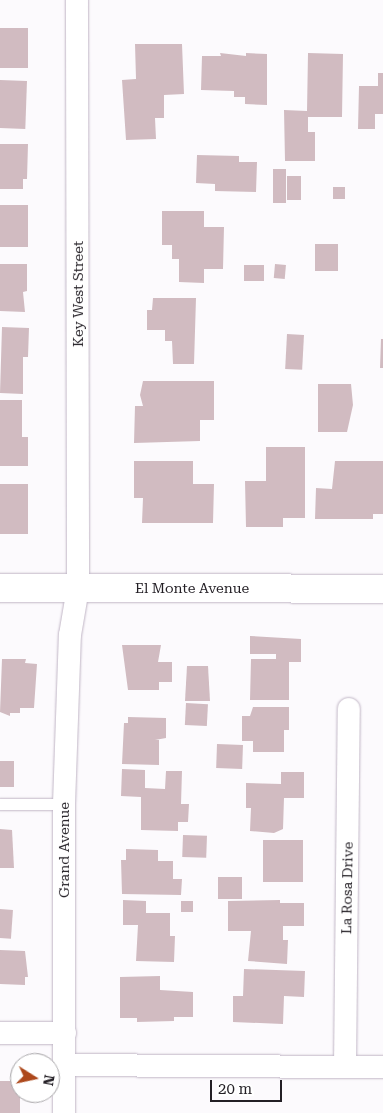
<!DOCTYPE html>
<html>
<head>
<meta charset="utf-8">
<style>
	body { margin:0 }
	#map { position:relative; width:383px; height:1113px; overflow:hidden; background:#fcfafd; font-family:"Roboto Serif",serif }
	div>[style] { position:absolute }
	.building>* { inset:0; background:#d1bbc1; transform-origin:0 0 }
	.roads { filter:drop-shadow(0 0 1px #c1b6c6) drop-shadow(0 0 1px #c1b6c6) }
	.service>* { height:11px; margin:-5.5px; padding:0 5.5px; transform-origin:5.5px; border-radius:5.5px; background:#fff }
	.minor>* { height:22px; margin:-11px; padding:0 11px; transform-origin:11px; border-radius:11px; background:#fff }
	.tertiary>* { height:28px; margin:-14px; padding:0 14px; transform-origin:14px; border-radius:14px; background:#fff }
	span { translate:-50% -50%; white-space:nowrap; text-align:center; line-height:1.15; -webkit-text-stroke:4px #fff; paint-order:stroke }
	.street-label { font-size:14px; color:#231f25 }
	.north { position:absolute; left:10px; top:1053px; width:50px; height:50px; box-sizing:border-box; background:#fff; border:1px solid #a7a5a8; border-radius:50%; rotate:100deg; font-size:14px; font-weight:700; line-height:20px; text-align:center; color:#231f25 }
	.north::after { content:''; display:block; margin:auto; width:18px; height:22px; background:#ad481b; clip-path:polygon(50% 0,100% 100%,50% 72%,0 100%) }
	.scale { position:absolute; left:210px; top:1080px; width:72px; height:22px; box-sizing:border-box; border:2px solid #231f25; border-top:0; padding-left:6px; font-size:15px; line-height:18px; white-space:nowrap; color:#231f25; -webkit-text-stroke:4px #fff; paint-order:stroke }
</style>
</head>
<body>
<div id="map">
	<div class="building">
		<div style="left:0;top:28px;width:28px;height:40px"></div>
		<div style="clip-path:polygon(135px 44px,182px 44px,184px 94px,164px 95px,164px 118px,155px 118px,156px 139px,126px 140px,122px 80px,136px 79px)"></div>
		<div style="clip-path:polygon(220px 53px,246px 56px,246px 53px,267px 54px,267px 105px,245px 104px,245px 97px,234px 97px,234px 91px,201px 90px,202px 56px,221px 56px)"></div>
		<div style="clip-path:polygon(308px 53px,343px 54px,342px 117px,308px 117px,308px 132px,315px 132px,315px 161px,285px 161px,284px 110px,307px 111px)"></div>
		<div style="clip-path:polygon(378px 73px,383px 73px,383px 114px,375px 114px,375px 129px,358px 129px,359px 86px,378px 86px)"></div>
		<div style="left:0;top:80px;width:27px;height:48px;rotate:2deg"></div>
		<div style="clip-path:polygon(0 144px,28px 144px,27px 179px,23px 179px,23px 189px,0 189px)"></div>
		<div style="clip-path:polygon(197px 155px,239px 156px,239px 162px,257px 162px,256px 192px,215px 191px,215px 184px,196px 183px)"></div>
		<div style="left:273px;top:169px;width:13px;height:34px"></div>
		<div style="left:287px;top:176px;width:14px;height:24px"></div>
		<div style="left:333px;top:187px;width:12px;height:12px"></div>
		<div style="left:0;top:205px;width:28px;height:42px"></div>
		<div style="clip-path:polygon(162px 211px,204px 211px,204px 227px,224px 227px,223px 269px,204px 269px,204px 283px,179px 282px,179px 259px,172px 259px,172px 245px,162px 245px)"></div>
		<div style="left:315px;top:244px;width:23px;height:27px"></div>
		<div style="clip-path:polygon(0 264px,27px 264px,27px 291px,23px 292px,25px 312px,0 311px)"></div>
		<div style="left:275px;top:264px;width:11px;height:14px;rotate:5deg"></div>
		<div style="left:244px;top:265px;width:20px;height:16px"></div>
		<div style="clip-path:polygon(153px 298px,196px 298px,194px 364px,173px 364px,172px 341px,165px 341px,165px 330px,147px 330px,147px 310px,152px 310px)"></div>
		<div style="clip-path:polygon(2px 327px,29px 328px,28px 357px,23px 357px,23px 394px,0 393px)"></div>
		<div style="left:287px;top:334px;width:17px;height:35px;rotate:3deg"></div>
		<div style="clip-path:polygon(381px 339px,383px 339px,383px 368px,380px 368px)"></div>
		<div style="clip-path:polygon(143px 381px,214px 381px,214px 420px,200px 420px,200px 441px,134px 443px,135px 406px,143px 406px,140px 395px)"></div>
		<div style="clip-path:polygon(318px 384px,351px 384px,353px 405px,347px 432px,318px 432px)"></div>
		<div style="clip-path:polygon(0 400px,22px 400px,22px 437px,28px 437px,28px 466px,0 466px)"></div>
		<div style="clip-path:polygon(266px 447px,305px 447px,305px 518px,283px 518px,283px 527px,246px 527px,245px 481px,266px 481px)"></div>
		<div style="clip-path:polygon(134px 461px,193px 461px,193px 484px,214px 484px,213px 523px,142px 523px,143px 498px,134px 498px)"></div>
		<div style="clip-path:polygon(335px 461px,383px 461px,383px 514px,373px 514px,373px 519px,315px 519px,316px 488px,332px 489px)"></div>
		<div style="left:0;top:484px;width:28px;height:50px"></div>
		<div style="clip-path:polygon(250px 636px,301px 639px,301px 662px,289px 662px,289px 700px,250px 700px,251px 659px,276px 659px,276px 654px,250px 654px)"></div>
		<div style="clip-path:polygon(122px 645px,161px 645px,158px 662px,172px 662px,172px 682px,159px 682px,159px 690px,128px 690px)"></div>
		<div style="clip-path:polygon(2px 659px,26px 659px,25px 663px,37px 664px,34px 708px,20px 708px,20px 713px,10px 713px,10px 716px,0 712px)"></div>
		<div style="clip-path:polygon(187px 666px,208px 666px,210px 701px,185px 701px)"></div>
		<div style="left:186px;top:703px;width:22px;height:22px;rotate:3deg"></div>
		<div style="clip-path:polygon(253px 707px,289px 707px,289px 730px,284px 730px,284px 752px,253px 752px,253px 741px,242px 741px,242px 716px,250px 716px)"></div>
		<div style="clip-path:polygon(128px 717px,166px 718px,166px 738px,155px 740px,159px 740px,159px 765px,122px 764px,124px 723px,128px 723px)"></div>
		<div style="left:217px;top:744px;width:26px;height:24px;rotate:2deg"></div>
		<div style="left:0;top:761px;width:14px;height:26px"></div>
		<div style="clip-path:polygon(122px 769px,145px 770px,145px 788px,165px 789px,166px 771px,182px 771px,181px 804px,189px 804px,188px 822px,178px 822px,178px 831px,141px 830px,141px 797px,121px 796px)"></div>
		<div style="clip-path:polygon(281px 772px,304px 772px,304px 798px,284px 798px,283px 829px,274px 833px,250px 831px,251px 808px,246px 808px,246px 783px,281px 784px)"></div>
		<div style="clip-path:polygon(0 829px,12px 830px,14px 868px,0 868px)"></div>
		<div style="left:183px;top:835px;width:24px;height:22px;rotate:2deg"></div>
		<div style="left:263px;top:840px;width:40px;height:42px"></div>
		<div style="clip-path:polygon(126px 849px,158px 850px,158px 861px,173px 861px,173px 879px,182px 879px,181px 895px,122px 894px,121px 860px,126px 860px)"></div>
		<div style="left:218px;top:877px;width:24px;height:22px"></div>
		<div style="clip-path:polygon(123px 900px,146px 901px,146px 913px,170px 913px,170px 936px,175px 936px,174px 962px,136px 961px,138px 925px,123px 925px)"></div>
		<div style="clip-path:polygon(280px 900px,280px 903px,304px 903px,304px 926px,283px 926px,283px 940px,288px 940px,287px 964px,248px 961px,251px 931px,228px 931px,228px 901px)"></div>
		<div style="left:181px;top:901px;width:12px;height:11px"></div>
		<div style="left:0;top:909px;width:13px;height:29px;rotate:4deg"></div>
		<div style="clip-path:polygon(0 950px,25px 951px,28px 977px,25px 977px,25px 985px,0 984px)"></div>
		<div style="clip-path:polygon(244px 969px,305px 971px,304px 997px,284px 996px,283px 1024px,233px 1022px,233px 996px,243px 996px)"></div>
		<div style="clip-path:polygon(160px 976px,160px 990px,193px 992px,193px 1017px,174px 1017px,174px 1021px,137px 1022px,137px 1018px,120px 1018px,120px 977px)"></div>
		<div style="left:0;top:1081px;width:20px;height:32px"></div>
	</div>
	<div class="roads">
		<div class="service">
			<div style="left:0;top:804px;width:64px"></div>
		</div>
		<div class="minor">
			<div style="left:0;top:1033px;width:65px"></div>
			<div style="left:65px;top:1065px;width:318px;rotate:0.4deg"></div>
			<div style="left:345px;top:1067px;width:358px;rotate:-89.4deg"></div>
			<div style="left:64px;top:1113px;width:309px;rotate:-90deg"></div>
			<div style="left:64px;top:804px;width:169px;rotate:-88deg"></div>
			<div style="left:70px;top:635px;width:48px;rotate:-80.3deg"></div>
			<div style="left:78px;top:588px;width:45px;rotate:-90deg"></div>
			<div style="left:78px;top:543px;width:543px;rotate:-90.11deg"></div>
		</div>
		<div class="tertiary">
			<div style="left:0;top:588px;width:383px;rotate:0.1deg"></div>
		</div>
	</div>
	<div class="street-label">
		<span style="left:78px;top:294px;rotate:-90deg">Key West Street</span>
		<span style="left:192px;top:588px">El Monte Avenue</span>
		<span style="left:64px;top:850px;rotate:-90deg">Grand Avenue</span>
		<span style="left:347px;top:888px;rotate:-89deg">La Rosa Drive</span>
	</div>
	<div class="north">N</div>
	<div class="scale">20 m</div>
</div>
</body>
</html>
